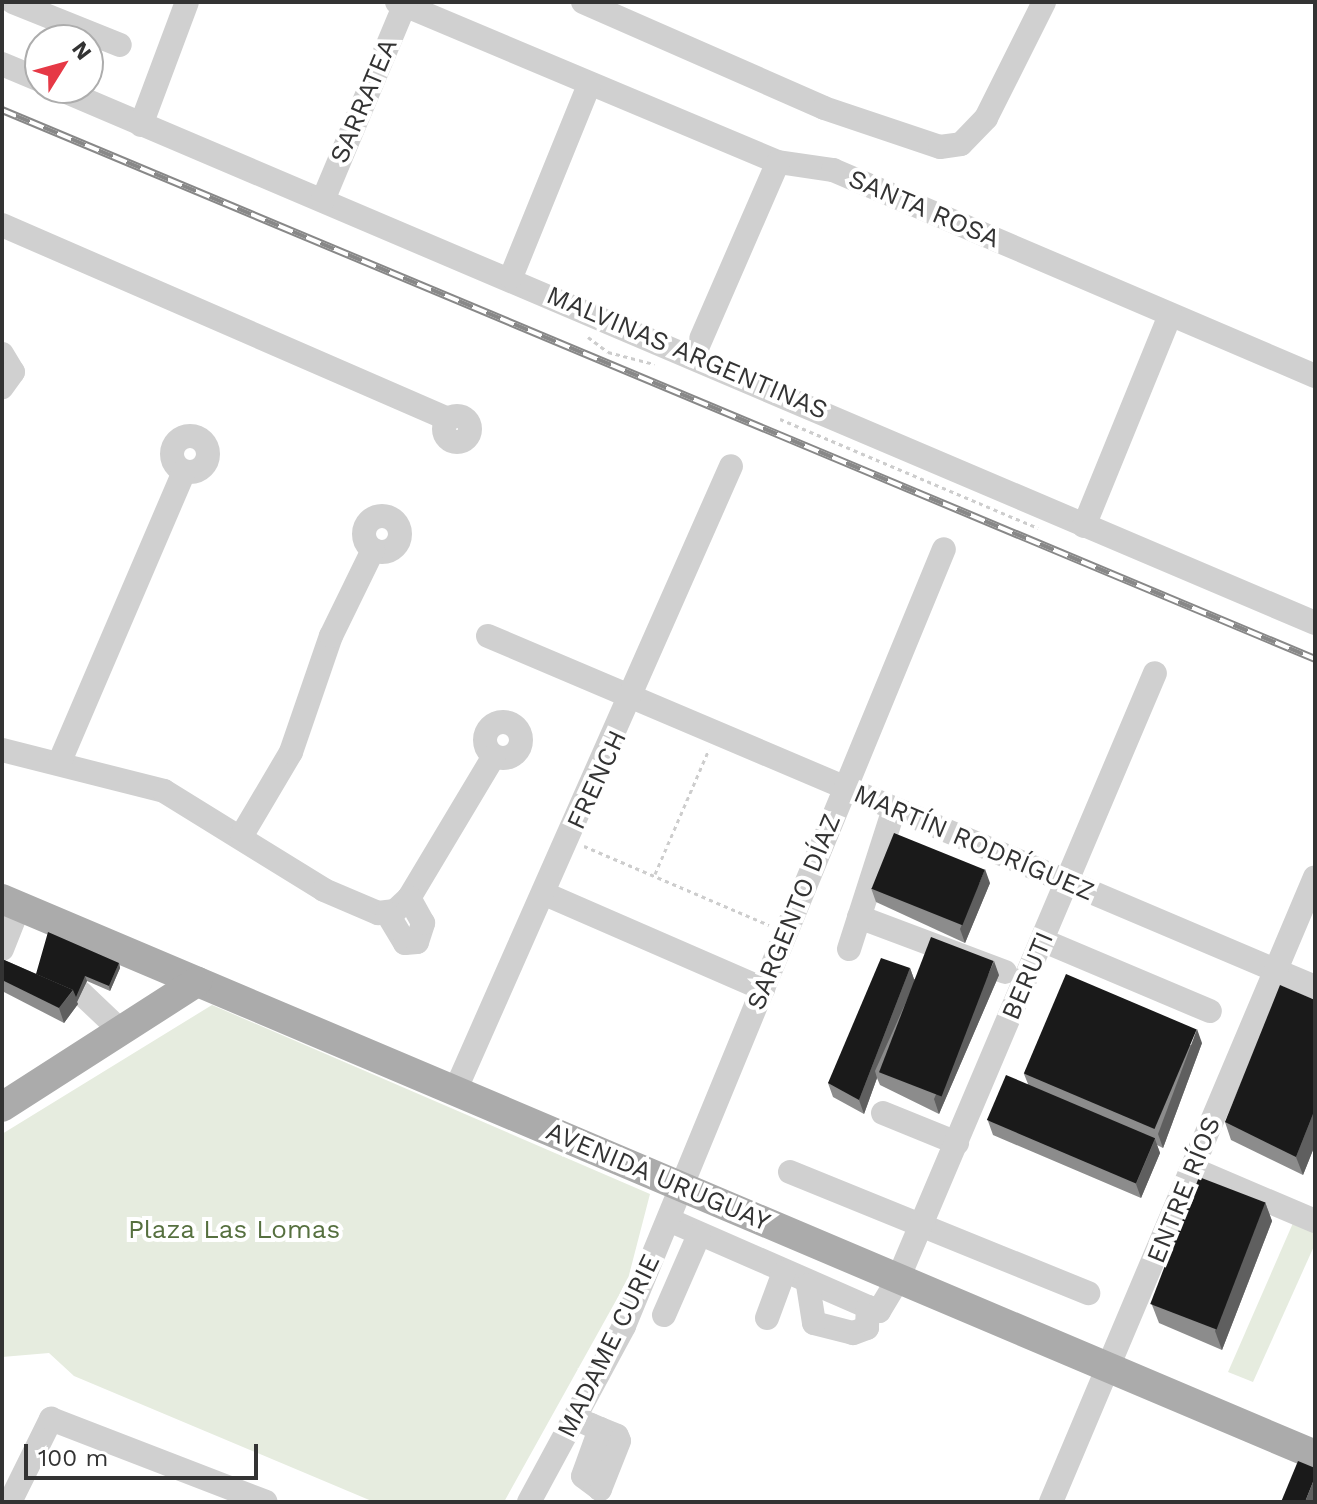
<!DOCTYPE html>
<html>
<head>
<meta charset="utf-8">
<style>
	body { margin:0 }
	#map { position:relative; width:1317px; height:1504px; overflow:hidden; background:#fff; font-family:"Work Sans",sans-serif }
	div>[style] { position:absolute }
	.green>* { inset:0; background:#e6ecdf }
	.path>* { height:3px; margin-top:-1.5px; transform-origin:0; background:repeating-linear-gradient(90deg,#cdcdcd 0 4px,transparent 0 8px) }
	.minor>* { height:24px; margin:-12px; padding:0 12px; transform-origin:12px; border-radius:12px; background:#d0d0d0 }
	.minor>.ring { margin:-12px; padding:0; box-sizing:content-box; background:none; border:24px solid #d0d0d0; border-radius:50% }
	.major>* { height:30px; margin:-15px; padding:0 15px; transform-origin:15px; border-radius:15px; background:#ababab }
	.rail>* { height:8px; margin-top:-4px; transform-origin:0; background:repeating-linear-gradient(90deg,#fff 0 15px,#888 0 30px); box-sizing:border-box; border-block:2px solid #888 }
	.wall>* { inset:0; background:#8c8c8c }
	.shaded-wall>* { inset:0; background:#5f5f5f }
	.building>* { inset:0; background:#1a1a1a; transform-origin:0 0 }
	span { translate:-50% -50%; white-space:nowrap; text-align:center; line-height:1.15; -webkit-text-stroke:8px #fff; paint-order:stroke }
	.street-label { font-size:26px; color:#333 }
	.park-label { font-size:26px; color:#56703f }
	.frame { position:absolute; inset:0; border:4px solid #333; pointer-events:none }
	.north { position:absolute; left:24px; top:24px; width:80px; height:80px; box-sizing:border-box; background:#fff; border:2px solid #adadad; border-radius:50%; rotate:53deg; font-size:22px; font-weight:700; line-height:32px; text-align:center; color:#333 }
	.north::after { content:''; display:block; margin:auto; width:28px; height:36px; background:#e63946; clip-path:polygon(50% 0,100% 100%,50% 72%,0 100%) }
	.scale { position:absolute; left:24px; top:1444px; width:234px; height:36px; box-sizing:border-box; border:4px solid #333; border-top:0; padding-left:10px; font-size:24px; line-height:28px; white-space:nowrap; color:#333; -webkit-text-stroke:6px #fff; paint-order:stroke }
</style>
</head>
<body>
<div id="map">
	<div class="green">
		<div style="clip-path:polygon(212px 1005px,650px 1194px,628px 1279px,504px 1502px,374px 1502px,74px 1376px,49px 1353px,2px 1357px,2px 1134px)"></div>
		<div style="clip-path:polygon(1293px 1223px,1315px 1232px,1315px 1244px,1253px 1382px,1228px 1372px)"></div>
	</div>
	<div class="path">
		<div style="left:588px;top:337px;width:25px;rotate:37deg"></div>
		<div style="left:608px;top:352px;width:48px;rotate:14.6deg"></div>
		<div style="left:780px;top:419px;width:280px;rotate:22.9deg"></div>
		<div style="left:584px;top:846px;width:201px;rotate:23.1deg"></div>
		<div style="left:655px;top:874px;width:136px;rotate:-66.6deg"></div>
	</div>
	<div class="minor">
		<div style="left:13px;top:2px;width:115px;rotate:21.9deg"></div>
		<div style="left:397px;top:2px;width:413px;rotate:22.8deg"></div>
		<div style="left:778px;top:162px;width:56px;rotate:8.3deg"></div>
		<div style="left:833px;top:170px;width:524px;rotate:23.14deg"></div>
		<div style="left:583px;top:2px;width:263px;rotate:23.7deg"></div>
		<div style="left:824px;top:108px;width:122px;rotate:18.6deg"></div>
		<div style="left:940px;top:147px;width:21px;rotate:-8deg"></div>
		<div style="left:961px;top:144px;width:36px;rotate:-46deg"></div>
		<div style="left:986px;top:118px;width:130px;rotate:-63.4deg"></div>
		<div style="left:2px;top:64px;width:41px;rotate:22.8deg"></div>
		<div style="left:57px;top:88px;width:1367px;rotate:23.04deg"></div>
		<div style="left:141px;top:125px;width:131px;rotate:-69.5deg"></div>
		<div style="left:323px;top:200px;width:215px;rotate:-67.3deg"></div>
		<div style="left:2px;top:225px;width:487px;rotate:23.5deg"></div>
		<div style="left:511px;top:277px;width:207px;rotate:-67.9deg"></div>
		<div style="left:2px;top:354px;width:21px;rotate:59deg"></div>
		<div style="left:13px;top:372px;width:19px;rotate:126deg"></div>
		<div style="left:694px;top:355px;width:210px;rotate:-66.5deg"></div>
		<div class="ring" style="left:444px;top:416px;width:2px;height:2px"></div>
		<div class="ring" style="left:172px;top:436px;width:12px;height:12px"></div>
		<div class="ring" style="left:364px;top:516px;width:12px;height:12px"></div>
		<div style="left:1084px;top:526px;width:228px;rotate:-67.8deg"></div>
		<div style="left:488px;top:636px;width:898px;rotate:23deg"></div>
		<div class="ring" style="left:485px;top:722px;width:12px;height:12px"></div>
		<div style="left:2px;top:750px;width:167px;rotate:14.2deg"></div>
		<div style="left:164px;top:791px;width:188px;rotate:31.7deg"></div>
		<div style="left:324px;top:890px;width:59px;rotate:23.1deg"></div>
		<div style="left:378px;top:913px;width:17px;rotate:-7deg"></div>
		<div style="left:395px;top:911px;width:19px;rotate:-43deg"></div>
		<div style="left:409px;top:898px;width:165px;rotate:-59.1deg"></div>
		<div style="left:60px;top:761px;width:315px;rotate:-66.8deg"></div>
		<div style="left:242px;top:835px;width:96px;rotate:-59.4deg"></div>
		<div style="left:291px;top:752px;width:123px;rotate:-71deg"></div>
		<div style="left:331px;top:636px;width:96px;rotate:-64deg"></div>
		<div style="left:545px;top:894px;width:238px;rotate:23.5deg"></div>
		<div style="left:387px;top:913px;width:35px;rotate:59deg"></div>
		<div style="left:405px;top:943px;width:12px;rotate:-5deg"></div>
		<div style="left:417px;top:942px;width:20px;rotate:-72deg"></div>
		<div style="left:423px;top:923px;width:29px;rotate:-119deg"></div>
		<div style="left:859px;top:917px;width:156px;rotate:20.6deg"></div>
		<div style="left:1044px;top:941px;width:180px;rotate:22.9deg"></div>
		<div style="left:2px;top:949px;width:46px;rotate:-68.4deg"></div>
		<div style="left:849px;top:949px;width:147px;rotate:-72.2deg"></div>
		<div style="left:81px;top:993px;width:55px;rotate:43.5deg"></div>
		<div style="left:455px;top:1091px;width:683px;rotate:-66.17deg"></div>
		<div style="left:883px;top:1113px;width:80px;rotate:22.1deg"></div>
		<div style="left:1193px;top:1169px;width:133px;rotate:23.1deg"></div>
		<div style="left:790px;top:1172px;width:322px;rotate:22.1deg"></div>
		<div style="left:669px;top:1220px;width:217px;rotate:23.6deg"></div>
		<div style="left:868px;top:1307px;width:21px;rotate:93deg"></div>
		<div style="left:867px;top:1328px;width:15px;rotate:160deg"></div>
		<div style="left:853px;top:1333px;width:40px;rotate:-165.6deg"></div>
		<div style="left:814px;top:1323px;width:38px;rotate:-99deg"></div>
		<div style="left:872px;top:1311px;width:7px"></div>
		<div style="left:879px;top:1311px;width:37px;rotate:-59deg"></div>
		<div style="left:898px;top:1279px;width:658px;rotate:-67.02deg"></div>
		<div style="left:664px;top:1315px;width:87px;rotate:-66.4deg"></div>
		<div style="left:767px;top:1318px;width:49px;rotate:-69.7deg"></div>
		<div style="left:575px;top:1418px;width:17px;rotate:24deg"></div>
		<div style="left:591px;top:1425px;width:10px;rotate:24deg"></div>
		<div style="left:600px;top:1429px;width:18px;rotate:22deg"></div>
		<div style="left:617px;top:1436px;width:5px;rotate:68deg"></div>
		<div style="left:619px;top:1441px;width:52px;rotate:111.6deg"></div>
		<div style="left:600px;top:1489px;width:21px;rotate:-143deg"></div>
		<div style="left:583px;top:1476px;width:50px;rotate:-70.1deg"></div>
		<div style="left:10px;top:1502px;width:93px;rotate:-63.7deg"></div>
		<div style="left:51px;top:1419px;width:230px;rotate:21.1deg"></div>
		<div style="left:529px;top:1502px;width:200px;rotate:-61.6deg"></div>
		<div style="left:624px;top:1326px;width:840px;rotate:-67.62deg"></div>
		<div style="left:1051px;top:1502px;width:678px;rotate:-67.1deg"></div>
	</div>
	<div class="major">
		<div style="left:2px;top:899px;width:1426px;rotate:22.95deg"></div>
		<div style="left:2px;top:1107px;width:232px;rotate:-32.7deg"></div>
	</div>
	<div class="rail">
		<div style="left:2px;top:110px;width:1423px;rotate:22.69deg"></div>
	</div>
	<div class="wall">
		<div style="clip-path:polygon(990px 883px,965px 943px,876px 902px,871px 888px)"></div>
		<div style="clip-path:polygon(2px 959px,36px 974px,119px 963px,120px 968px,110px 991px,87px 981px,77px 1002px,78px 1004px,64px 1023px,2px 991px)"></div>
		<div style="clip-path:polygon(910px 968px,914px 979px,999px 975px,939px 1114px,880px 1085px,877px 1078px,864px 1114px,833px 1097px,828px 1083px)"></div>
		<div style="clip-path:polygon(1315px 1000px,1315px 1145px,1303px 1175px,1231px 1140px,1225px 1122px)"></div>
		<div style="clip-path:polygon(1202px 1043px,1163px 1148px,1157px 1145px,1160px 1153px,1141px 1198px,993px 1135px,988px 1121px,1028px 1084px,1024px 1074px)"></div>
		<div style="clip-path:polygon(1265px 1202px,1272px 1221px,1222px 1350px,1159px 1323px,1152px 1305px)"></div>
	</div>
	<div class="shaded-wall">
		<div style="clip-path:polygon(985px 869px,990px 883px,965px 943px,960px 929px)"></div>
		<div style="clip-path:polygon(994px 961px,999px 975px,939px 1114px,934px 1099px)"></div>
		<div style="clip-path:polygon(119px 963px,120px 968px,110px 991px,109px 986px)"></div>
		<div style="clip-path:polygon(910px 968px,915px 982px,875px 1071px,877px 1078px,864px 1114px,859px 1100px)"></div>
		<div style="clip-path:polygon(85px 976px,87px 981px,77px 1002px,78px 1004px,64px 1023px,59px 1008px)"></div>
		<div style="clip-path:polygon(1197px 1029px,1202px 1043px,1163px 1148px,1158px 1134px)"></div>
		<div style="clip-path:polygon(1315px 1109px,1315px 1145px,1303px 1175px,1296px 1157px)"></div>
		<div style="clip-path:polygon(1155px 1139px,1160px 1153px,1141px 1198px,1136px 1184px)"></div>
		<div style="clip-path:polygon(1265px 1202px,1272px 1221px,1222px 1350px,1215px 1331px)"></div>
		<div style="clip-path:polygon(1315px 1477px,1315px 1502px,1305px 1502px)"></div>
	</div>
	<div class="building">
		<div style="left:894px;top:833px;width:98px;height:60px;rotate:22deg"></div>
		<div style="clip-path:polygon(48px 932px,119px 963px,109px 986px,85px 976px,76px 997px,73px 990px,36px 974px)"></div>
		<div style="left:931px;top:937px;width:67px;height:145px;rotate:21deg"></div>
		<div style="clip-path:polygon(881px 958px,910px 968px,859px 1100px,828px 1083px)"></div>
		<div style="clip-path:polygon(2px 959px,73px 990px,59px 1008px,2px 980px)"></div>
		<div style="left:1066px;top:974px;width:142px;height:108px;rotate:23deg"></div>
		<div style="clip-path:polygon(1280px 985px,1315px 1000px,1315px 1109px,1296px 1157px,1225px 1122px)"></div>
		<div style="left:1006px;top:1075px;width:162px;height:49px;rotate:23deg"></div>
		<div style="left:1199px;top:1177px;width:71px;height:136px;rotate:21deg"></div>
		<div style="clip-path:polygon(1298px 1461px,1315px 1468px,1315px 1477px,1305px 1502px,1281px 1502px)"></div>
	</div>
	<div class="street-label">
		<span style="left:364px;top:101px;rotate:-67deg">SARRATEA</span>
		<span style="left:924px;top:209px;rotate:23deg">SANTA ROSA</span>
		<span style="left:687px;top:353px;rotate:23deg">MALVINAS ARGENTINAS</span>
		<span style="left:597px;top:780px;rotate:-65deg">FRENCH</span>
		<span style="left:974px;top:843px;rotate:23deg">MARTÍN RODRÍGUEZ</span>
		<span style="left:794px;top:912px;rotate:-68deg">SARGENTO DÍAZ</span>
		<span style="left:1028px;top:976px;rotate:-67deg">BERUTI</span>
		<span style="left:658px;top:1177px;rotate:23deg">AVENIDA URUGUAY</span>
		<span style="left:1184px;top:1190px;rotate:-68deg">ENTRE RÍOS</span>
		<span style="left:609px;top:1346px;rotate:-64deg">MADAME CURIE</span>
	</div>
	<div class="park-label">
		<span style="left:234px;top:1230px">Plaza Las Lomas</span>
	</div>
	<div class="frame"></div>
	<div class="north">N</div>
	<div class="scale">100 m</div>
</div>
</body>
</html>
